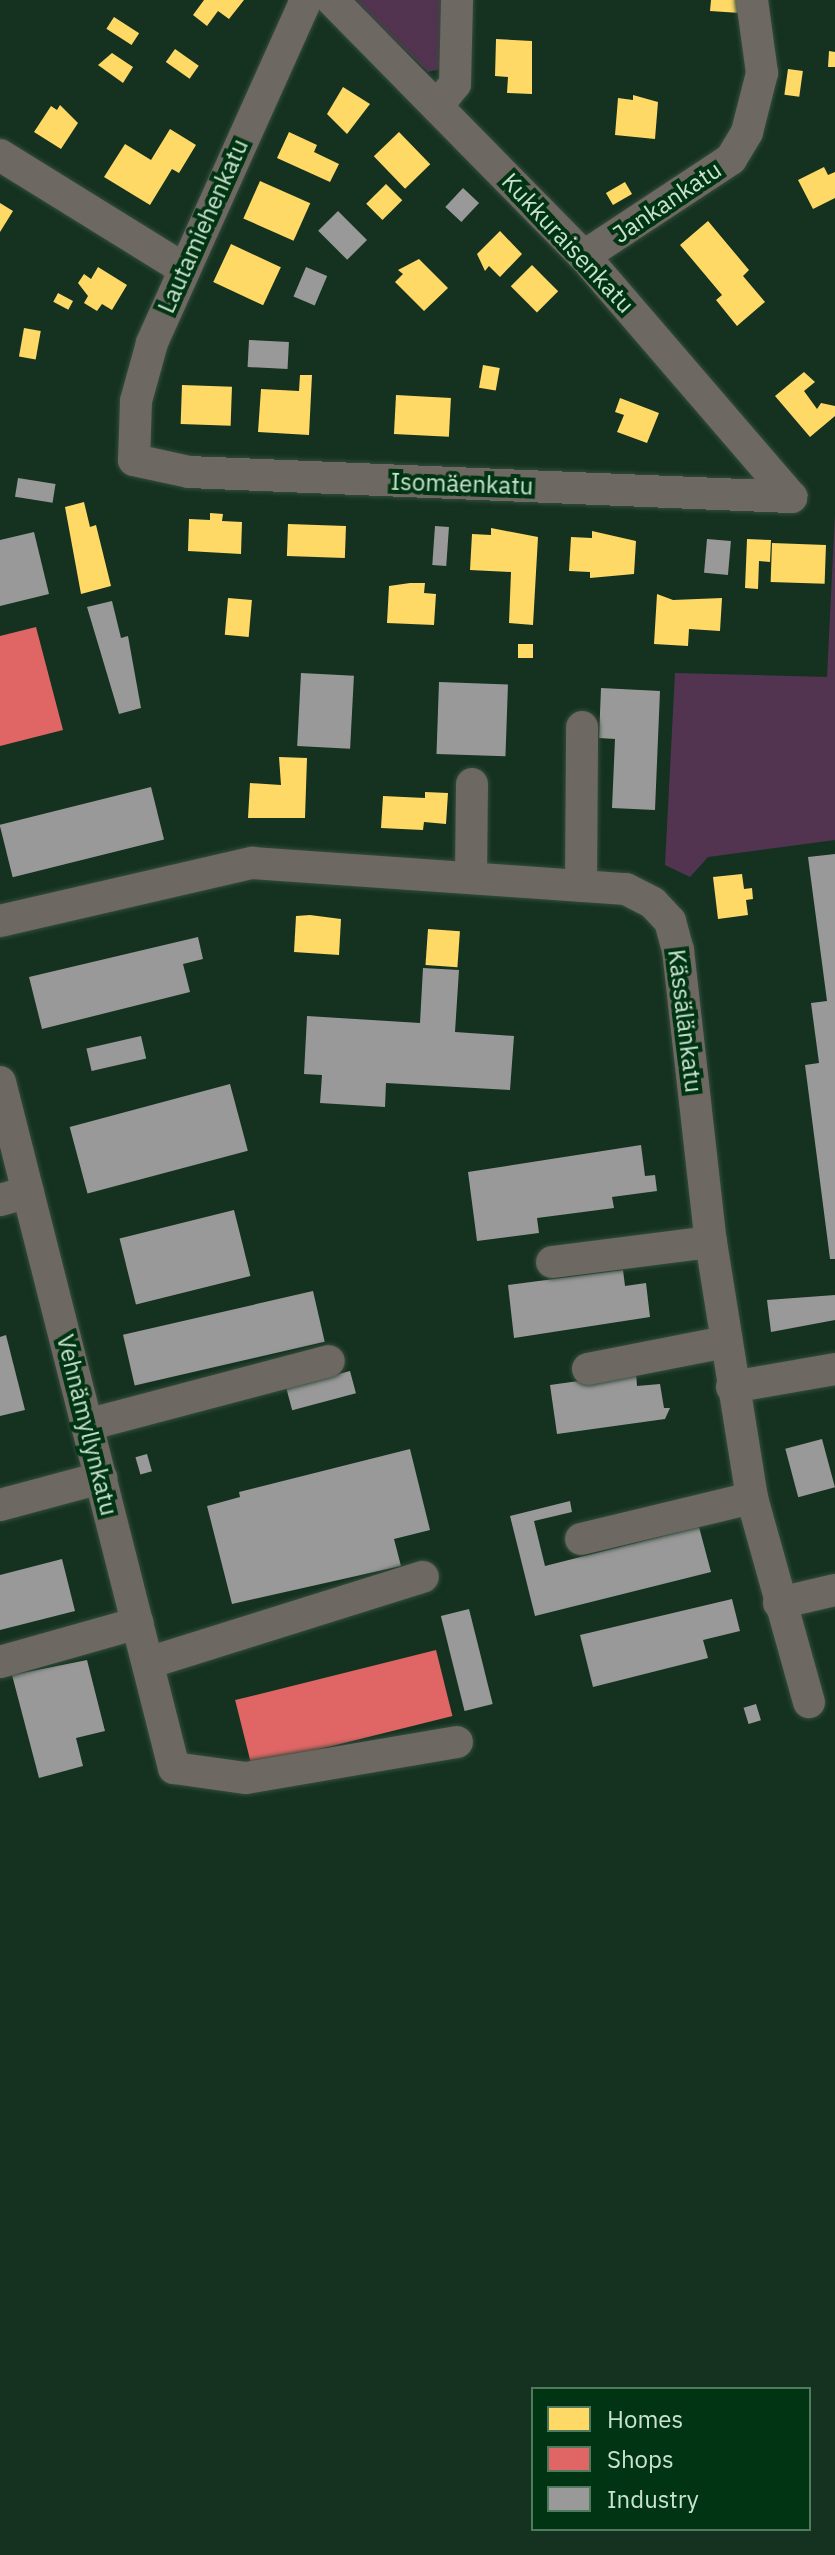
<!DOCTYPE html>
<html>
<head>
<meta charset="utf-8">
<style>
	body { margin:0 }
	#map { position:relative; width:835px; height:2555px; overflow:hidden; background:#153220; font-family:"IBM Plex Sans",sans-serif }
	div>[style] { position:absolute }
	.green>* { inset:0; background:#523450 }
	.homes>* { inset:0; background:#ffd966; transform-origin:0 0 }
	.shops>* { inset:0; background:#e06666; transform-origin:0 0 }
	.industry>* { inset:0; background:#999; transform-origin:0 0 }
	.roads { filter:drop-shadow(0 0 2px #344c3d) drop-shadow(0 0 2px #344c3d) }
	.minor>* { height:32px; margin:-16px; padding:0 16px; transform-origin:16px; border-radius:16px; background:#6d6861 }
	span { translate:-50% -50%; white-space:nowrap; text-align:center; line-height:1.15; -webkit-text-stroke:8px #003412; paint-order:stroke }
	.street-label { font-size:24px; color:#c9e3ce }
	.legend { position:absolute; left:531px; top:2387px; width:280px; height:144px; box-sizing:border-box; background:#003412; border:2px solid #507a5d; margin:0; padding:10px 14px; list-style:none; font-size:24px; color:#c9e3ce }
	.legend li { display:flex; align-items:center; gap:16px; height:40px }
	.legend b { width:40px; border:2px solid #507a5d }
</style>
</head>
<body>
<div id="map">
	<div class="green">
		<div style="clip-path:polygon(353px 0,448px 0,444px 68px,428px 72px)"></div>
		<div style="clip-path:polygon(835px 513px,835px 840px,708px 857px,690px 877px,665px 865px,675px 673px,827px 677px)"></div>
	</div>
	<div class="homes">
		<div style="clip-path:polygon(204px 0,244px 0,229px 19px,218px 11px,207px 26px,193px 15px)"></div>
		<div style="clip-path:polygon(711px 0,741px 0,740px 13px,710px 11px)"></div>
		<div style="left:114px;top:17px;width:30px;height:14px;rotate:33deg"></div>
		<div style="clip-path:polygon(496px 39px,532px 41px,532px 94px,507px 93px,508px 77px,495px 76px)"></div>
		<div style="left:175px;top:49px;width:29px;height:16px;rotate:35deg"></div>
		<div style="clip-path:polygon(829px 51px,835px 52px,835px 67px,828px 67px)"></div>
		<div style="clip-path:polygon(112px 53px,133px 67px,123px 83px,98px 65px)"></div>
		<div style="left:788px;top:69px;width:15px;height:26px;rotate:8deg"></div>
		<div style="clip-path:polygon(343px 87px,370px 104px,347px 134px,327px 114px)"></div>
		<div style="clip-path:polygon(633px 95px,658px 102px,655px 139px,615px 135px,618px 98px,633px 100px)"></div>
		<div style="clip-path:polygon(60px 105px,78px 123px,61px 149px,34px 132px,51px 106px,57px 110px)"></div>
		<div style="clip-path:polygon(170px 129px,196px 145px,179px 173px,172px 169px,150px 205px,104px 177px,125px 144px,151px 160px)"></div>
		<div style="clip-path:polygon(289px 132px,317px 145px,314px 152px,339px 164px,330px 182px,277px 158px)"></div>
		<div style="left:399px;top:132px;width:45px;height:35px;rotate:46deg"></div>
		<div style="clip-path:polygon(824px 167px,828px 175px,835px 172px,835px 198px,813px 209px,798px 180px)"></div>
		<div style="left:260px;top:181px;width:55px;height:41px;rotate:24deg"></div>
		<div style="left:625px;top:182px;width:14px;height:22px;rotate:60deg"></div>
		<div style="left:386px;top:184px;width:23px;height:28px;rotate:45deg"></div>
		<div style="clip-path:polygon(0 203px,13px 211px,0 232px)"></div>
		<div style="clip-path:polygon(708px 221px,749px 270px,743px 276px,765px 302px,737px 326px,716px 300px,722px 295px,680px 245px)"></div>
		<div style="clip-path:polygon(500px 231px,522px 254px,500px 277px,489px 266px,485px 271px,477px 254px)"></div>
		<div style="left:231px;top:244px;width:55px;height:42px;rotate:25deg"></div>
		<div style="clip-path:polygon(419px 259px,448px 288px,424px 311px,395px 282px,403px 274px,398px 270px)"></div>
		<div style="left:532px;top:265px;width:37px;height:30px;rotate:45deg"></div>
		<div style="clip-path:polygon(98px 267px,127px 285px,112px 310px,102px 304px,97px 311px,84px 303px,88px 296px,78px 283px,84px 274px,91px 279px)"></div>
		<div style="left:58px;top:293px;width:17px;height:10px;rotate:28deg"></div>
		<div style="left:24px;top:328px;width:17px;height:29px;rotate:10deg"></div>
		<div style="left:483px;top:365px;width:17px;height:23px;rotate:10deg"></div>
		<div style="clip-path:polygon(804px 372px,815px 382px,804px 391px,817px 409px,821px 403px,835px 406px,835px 416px,810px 437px,775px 396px)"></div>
		<div style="clip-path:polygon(300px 375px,312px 375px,309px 435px,258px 432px,261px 389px,299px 391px)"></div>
		<div style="left:182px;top:385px;width:50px;height:39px;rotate:2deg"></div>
		<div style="left:396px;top:395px;width:55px;height:39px;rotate:3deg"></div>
		<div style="clip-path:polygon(620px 398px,659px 413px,647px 443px,617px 432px,624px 415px,615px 412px)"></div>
		<div style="clip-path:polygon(84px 502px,90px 527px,96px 525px,111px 586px,81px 594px,65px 507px)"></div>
		<div style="clip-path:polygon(210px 513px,223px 514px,222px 521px,242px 522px,241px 554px,188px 551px,189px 519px,210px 520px)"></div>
		<div style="left:288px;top:524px;width:58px;height:32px;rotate:2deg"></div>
		<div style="clip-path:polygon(491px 528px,538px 537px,533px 625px,509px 623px,511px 572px,470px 570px,472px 534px,491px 535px)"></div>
		<div style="clip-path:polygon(592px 531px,636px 541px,634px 574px,590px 578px,590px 572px,569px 571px,571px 537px,592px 538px)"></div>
		<div style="clip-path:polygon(747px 539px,771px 540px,770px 562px,759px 561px,758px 589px,745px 588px)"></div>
		<div style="left:772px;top:543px;width:54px;height:39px;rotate:2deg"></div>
		<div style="clip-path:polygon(410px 583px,425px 583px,424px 593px,436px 594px,434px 625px,387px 623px,389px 586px)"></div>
		<div style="clip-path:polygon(657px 594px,673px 600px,722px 598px,720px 631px,689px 629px,688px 646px,654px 644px)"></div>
		<div style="left:228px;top:598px;width:24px;height:37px;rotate:5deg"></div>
		<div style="left:518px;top:644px;width:15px;height:14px"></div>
		<div style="clip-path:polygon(279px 757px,307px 758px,305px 818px,248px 818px,250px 783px,281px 785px)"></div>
		<div style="clip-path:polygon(425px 792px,448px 793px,446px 824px,424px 822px,423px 830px,381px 828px,383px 796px,425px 798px)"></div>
		<div style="clip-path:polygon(742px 874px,744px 889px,752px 888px,753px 899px,746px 900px,748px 915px,718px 919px,713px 877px)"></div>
		<div style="clip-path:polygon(310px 915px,341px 919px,339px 955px,294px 952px,296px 916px)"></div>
		<div style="left:428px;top:929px;width:32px;height:36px;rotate:4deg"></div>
	</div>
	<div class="shops">
		<div style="clip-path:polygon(36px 627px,63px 730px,0 746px,0 636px)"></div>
		<div style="left:436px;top:1650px;width:68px;height:207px;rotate:76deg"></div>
	</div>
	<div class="industry">
		<div style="left:463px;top:188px;width:22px;height:26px;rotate:43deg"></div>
		<div style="left:338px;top:211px;width:41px;height:28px;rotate:45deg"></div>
		<div style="left:306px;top:267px;width:23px;height:32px;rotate:23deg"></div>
		<div style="left:249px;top:340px;width:40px;height:27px;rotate:3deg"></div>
		<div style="left:18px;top:478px;width:38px;height:19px;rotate:9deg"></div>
		<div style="left:435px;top:526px;width:14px;height:39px;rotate:4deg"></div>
		<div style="clip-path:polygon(34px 532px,49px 594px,0 606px,0 540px)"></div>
		<div style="left:707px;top:539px;width:24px;height:34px;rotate:5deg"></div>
		<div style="clip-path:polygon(112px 601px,121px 638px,128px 636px,141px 708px,119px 714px,87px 607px)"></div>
		<div style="left:301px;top:673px;width:53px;height:73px;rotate:3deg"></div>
		<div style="left:439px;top:682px;width:69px;height:72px;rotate:2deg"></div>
		<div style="clip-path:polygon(601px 688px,660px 691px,655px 810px,612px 808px,615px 739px,599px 738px)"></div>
		<div style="left:151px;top:787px;width:54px;height:156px;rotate:76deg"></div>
		<div style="clip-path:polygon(835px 854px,835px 1259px,830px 1259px,805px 1065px,819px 1063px,811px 1003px,827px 1001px,808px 857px)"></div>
		<div style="clip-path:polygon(198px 937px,203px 959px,183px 964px,190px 992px,42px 1029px,29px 977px)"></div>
		<div style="clip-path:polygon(423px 968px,459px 970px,455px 1032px,514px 1036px,510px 1090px,386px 1083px,385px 1107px,320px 1103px,322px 1075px,304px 1074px,307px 1016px,420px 1023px)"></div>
		<div style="left:141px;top:1036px;width:23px;height:56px;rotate:77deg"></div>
		<div style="left:230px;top:1084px;width:69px;height:166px;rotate:75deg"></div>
		<div style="clip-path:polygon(641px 1145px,645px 1176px,655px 1175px,657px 1191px,612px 1197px,614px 1208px,537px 1218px,539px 1233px,477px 1241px,468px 1172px)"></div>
		<div style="left:234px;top:1210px;width:68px;height:118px;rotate:76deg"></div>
		<div style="clip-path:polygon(623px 1270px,625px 1286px,646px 1283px,650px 1317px,514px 1338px,508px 1285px)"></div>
		<div style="left:313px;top:1291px;width:52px;height:195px;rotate:77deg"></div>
		<div style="clip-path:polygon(835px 1295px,835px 1320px,771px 1332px,767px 1300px)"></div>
		<div style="clip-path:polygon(6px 1335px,25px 1410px,0 1416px,0 1337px)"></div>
		<div style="left:350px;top:1371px;width:23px;height:66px;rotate:75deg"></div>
		<div style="clip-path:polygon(636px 1373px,637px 1386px,660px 1384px,664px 1408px,670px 1408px,665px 1419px,557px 1434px,550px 1385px)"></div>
		<div style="left:822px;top:1439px;width:50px;height:38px;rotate:75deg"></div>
		<div style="clip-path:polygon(410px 1449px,430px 1530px,394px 1539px,401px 1566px,232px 1604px,207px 1506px,240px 1497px,239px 1492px)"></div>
		<div style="left:147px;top:1454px;width:18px;height:12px;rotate:74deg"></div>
		<div style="clip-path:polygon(570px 1501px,572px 1512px,534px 1521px,545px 1566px,699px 1527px,711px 1572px,535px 1616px,510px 1516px)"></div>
		<div style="clip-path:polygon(62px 1559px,75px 1611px,0 1630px,0 1575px)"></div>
		<div style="clip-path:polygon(732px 1599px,740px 1631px,703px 1640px,708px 1658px,593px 1687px,580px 1635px)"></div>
		<div style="left:469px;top:1609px;width:98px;height:29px;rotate:76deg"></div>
		<div style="clip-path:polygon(87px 1660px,105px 1731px,76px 1738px,83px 1766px,39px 1778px,12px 1675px)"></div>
		<div style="left:756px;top:1704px;width:17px;height:13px;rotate:73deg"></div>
	</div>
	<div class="roads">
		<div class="minor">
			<div style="left:306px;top:0;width:376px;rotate:114.2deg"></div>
			<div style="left:152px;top:343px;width:60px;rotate:105.4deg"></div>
			<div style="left:136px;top:401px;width:59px;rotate:91.9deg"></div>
			<div style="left:134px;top:460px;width:56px;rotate:12.3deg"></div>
			<div style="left:189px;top:472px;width:603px;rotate:2.38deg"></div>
			<div style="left:332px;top:0;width:359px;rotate:45.5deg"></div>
			<div style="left:584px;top:256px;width:318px;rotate:49.3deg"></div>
			<div style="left:438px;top:105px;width:27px;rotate:-51deg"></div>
			<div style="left:455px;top:84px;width:84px;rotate:-88.6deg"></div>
			<div style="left:0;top:155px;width:214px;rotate:31.8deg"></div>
			<div style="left:584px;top:256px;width:176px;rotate:-33.4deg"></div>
			<div style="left:731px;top:159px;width:31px;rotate:-59deg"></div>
			<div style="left:747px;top:132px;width:61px;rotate:-75.7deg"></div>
			<div style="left:762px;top:73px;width:74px;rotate:-97.8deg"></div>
			<div style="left:471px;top:878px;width:94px;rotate:-89.4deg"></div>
			<div style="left:581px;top:886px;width:159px;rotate:-89.6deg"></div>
			<div style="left:0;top:921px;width:259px;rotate:-13deg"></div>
			<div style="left:252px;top:863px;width:375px;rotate:4deg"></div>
			<div style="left:626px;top:889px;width:30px;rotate:27deg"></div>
			<div style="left:653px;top:903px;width:25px;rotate:47deg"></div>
			<div style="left:670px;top:921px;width:30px;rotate:75deg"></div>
			<div style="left:678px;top:950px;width:294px;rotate:83.6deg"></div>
			<div style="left:711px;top:1242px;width:259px;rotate:80.9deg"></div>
			<div style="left:752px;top:1498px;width:212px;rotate:74.4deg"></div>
			<div style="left:0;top:1082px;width:708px;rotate:75.77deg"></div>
			<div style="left:174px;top:1768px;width:73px;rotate:7.9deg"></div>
			<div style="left:246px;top:1778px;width:214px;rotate:-9.7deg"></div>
			<div style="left:0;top:1200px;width:29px;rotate:-16deg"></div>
			<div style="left:552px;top:1262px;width:160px;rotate:-7.2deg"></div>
			<div style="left:588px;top:1369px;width:140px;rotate:-11.1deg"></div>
			<div style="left:732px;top:1387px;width:105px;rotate:-9.9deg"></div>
			<div style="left:87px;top:1425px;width:250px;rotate:-14.8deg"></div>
			<div style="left:0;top:1505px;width:105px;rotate:-15deg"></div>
			<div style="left:581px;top:1539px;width:176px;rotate:-13.5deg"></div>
			<div style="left:779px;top:1603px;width:57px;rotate:-13.1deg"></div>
			<div style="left:0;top:1662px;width:143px;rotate:-15.8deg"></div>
			<div style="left:148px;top:1663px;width:288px;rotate:-17.4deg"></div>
		</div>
	</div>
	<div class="street-label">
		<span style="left:667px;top:202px;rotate:-34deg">Jankankatu</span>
		<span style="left:203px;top:226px;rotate:-66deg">Lautamiehenkatu</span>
		<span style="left:568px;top:243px;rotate:47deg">Kukkuraisenkatu</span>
		<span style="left:462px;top:484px;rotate:2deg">Isomäenkatu</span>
		<span style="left:685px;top:1021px;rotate:83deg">Kässälänkatu</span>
		<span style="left:87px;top:1425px;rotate:76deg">Vehnämyllynkatu</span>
	</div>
	<ul class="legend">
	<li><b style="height:22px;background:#ffd966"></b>Homes</li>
	<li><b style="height:22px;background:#e06666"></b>Shops</li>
	<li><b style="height:22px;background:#999"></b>Industry</li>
	</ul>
</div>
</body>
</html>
